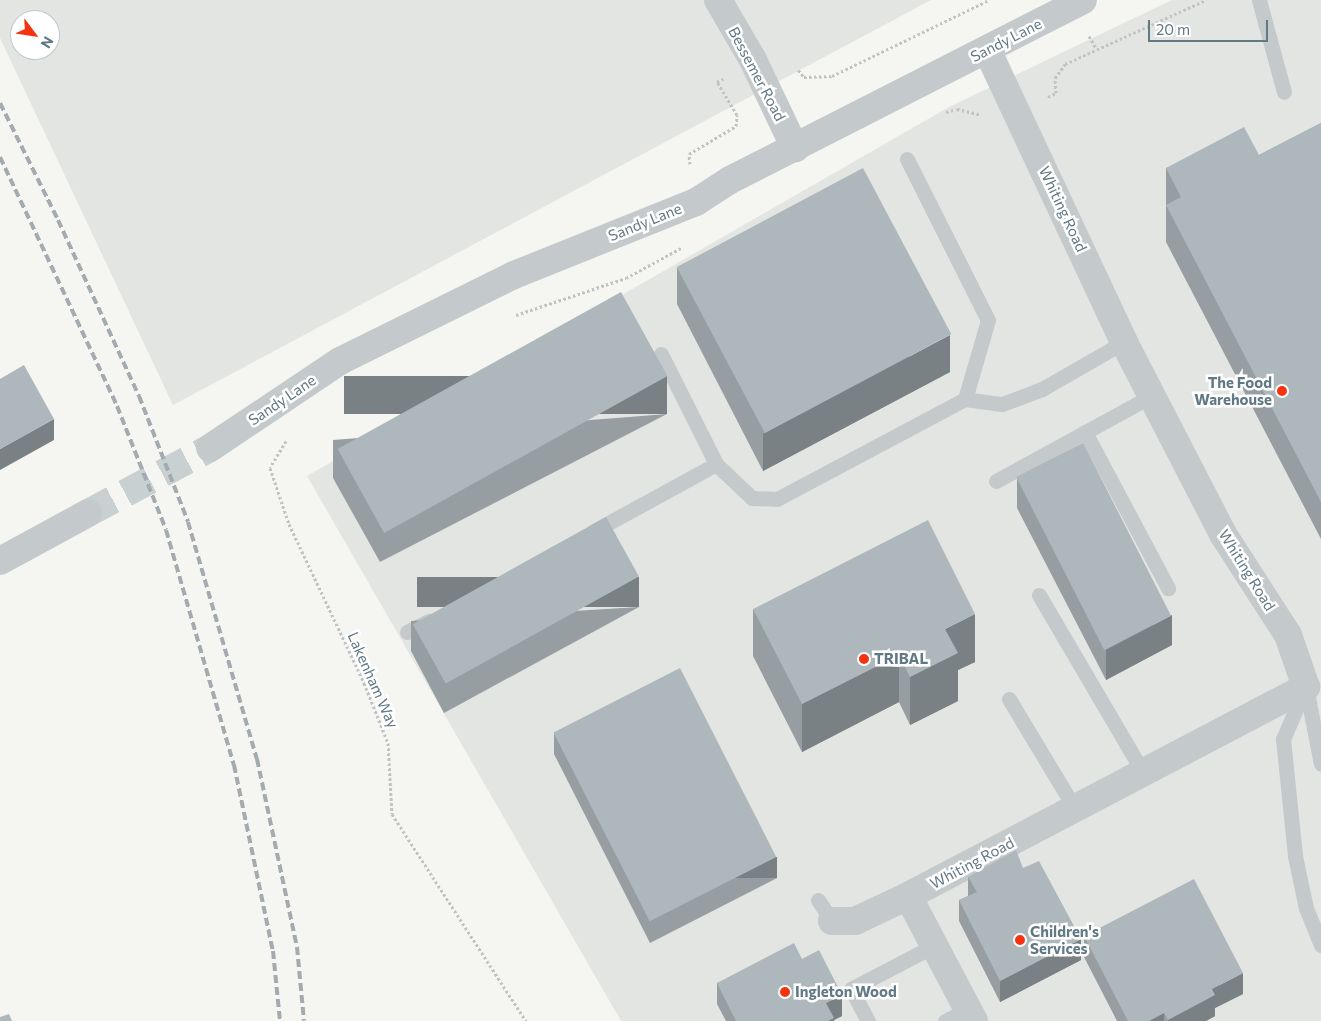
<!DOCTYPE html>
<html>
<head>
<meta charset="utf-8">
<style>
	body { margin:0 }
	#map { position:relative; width:1321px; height:1021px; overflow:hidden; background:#f5f5f1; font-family:Commissioner,sans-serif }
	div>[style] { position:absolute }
	.built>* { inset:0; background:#e3e5e2 }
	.street-tunnel>* { height:28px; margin-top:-14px; transform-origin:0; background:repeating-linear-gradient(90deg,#c9d0d1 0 28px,transparent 0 42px) }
	.path>* { height:3px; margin-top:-1.5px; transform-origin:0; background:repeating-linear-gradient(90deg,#c0c2c3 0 2.5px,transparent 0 5px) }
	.lane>* { height:15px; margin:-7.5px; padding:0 7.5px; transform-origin:7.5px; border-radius:7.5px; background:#c4c9cb }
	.street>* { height:28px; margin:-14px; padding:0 14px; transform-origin:14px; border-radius:14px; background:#c4c9cb }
	.rail>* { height:4px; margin-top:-2px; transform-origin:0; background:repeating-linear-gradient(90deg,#a4abb0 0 8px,transparent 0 12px) }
	.wall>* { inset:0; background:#969ea2 }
	.shaded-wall>* { inset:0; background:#7a8184; transform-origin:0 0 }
	.building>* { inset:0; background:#aeb8bc; transform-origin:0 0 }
	.dots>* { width:14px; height:14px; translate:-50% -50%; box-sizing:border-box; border:2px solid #fff; border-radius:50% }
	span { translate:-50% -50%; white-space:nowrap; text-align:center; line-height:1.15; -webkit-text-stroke:5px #fff; paint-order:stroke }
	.street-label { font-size:15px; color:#617885 }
	.poi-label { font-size:15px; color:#617885; font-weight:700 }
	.right { translate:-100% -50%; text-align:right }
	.left { translate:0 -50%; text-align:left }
	.north { position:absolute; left:10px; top:10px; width:50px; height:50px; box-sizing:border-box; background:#fff; border:1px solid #c0c9ce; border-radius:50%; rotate:121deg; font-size:14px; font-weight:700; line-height:20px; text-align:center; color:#617885 }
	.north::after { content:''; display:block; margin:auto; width:18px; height:22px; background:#f53311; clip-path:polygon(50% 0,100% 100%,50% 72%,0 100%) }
	.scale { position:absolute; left:1148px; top:20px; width:120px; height:22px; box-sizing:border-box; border:2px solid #617885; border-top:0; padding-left:6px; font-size:15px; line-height:18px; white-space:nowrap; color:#617885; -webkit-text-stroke:4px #fff; paint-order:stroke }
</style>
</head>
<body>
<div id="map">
	<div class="built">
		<div style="clip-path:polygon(evenodd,0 0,931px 0,173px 405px,0 38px,0 0,20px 20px,50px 20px,50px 50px,20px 50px,20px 20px)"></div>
		<div style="clip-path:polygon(1172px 0,1321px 0,1321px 1021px,621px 1021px,307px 476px,949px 107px)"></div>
	</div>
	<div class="street-tunnel">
		<div style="left:88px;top:513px;width:138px;rotate:-28deg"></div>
	</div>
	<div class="path">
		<div style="left:1089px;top:36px;width:14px;rotate:60deg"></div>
		<div style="left:798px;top:70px;width:9px;rotate:49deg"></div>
		<div style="left:804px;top:77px;width:28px;rotate:-2deg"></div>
		<div style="left:832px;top:76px;width:174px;rotate:-25.8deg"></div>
		<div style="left:1048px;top:97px;width:9px;rotate:-27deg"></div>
		<div style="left:1056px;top:93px;width:15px;rotate:-94deg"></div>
		<div style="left:1055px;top:78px;width:17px;rotate:-54deg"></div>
		<div style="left:1065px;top:64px;width:155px;rotate:-24.4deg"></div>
		<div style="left:946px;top:112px;width:11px;rotate:-15deg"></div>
		<div style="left:957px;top:109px;width:23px;rotate:13deg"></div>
		<div style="left:690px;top:164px;width:10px;rotate:-96deg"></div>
		<div style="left:689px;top:154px;width:55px;rotate:-30.8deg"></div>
		<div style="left:736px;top:126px;width:11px;rotate:-85deg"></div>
		<div style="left:737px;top:115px;width:39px;rotate:-121deg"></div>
		<div style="left:717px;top:82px;width:7px;rotate:-27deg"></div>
		<div style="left:516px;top:315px;width:116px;rotate:-18.6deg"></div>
		<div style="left:626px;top:278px;width:63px;rotate:-28.6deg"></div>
		<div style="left:286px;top:441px;width:31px;rotate:121deg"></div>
		<div style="left:270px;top:468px;width:59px;rotate:71.3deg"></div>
		<div style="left:289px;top:524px;width:176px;rotate:64.7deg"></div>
		<div style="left:364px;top:683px;width:65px;rotate:68.2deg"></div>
		<div style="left:388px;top:743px;width:71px;rotate:86.8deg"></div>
		<div style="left:392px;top:814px;width:247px;rotate:57.1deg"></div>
	</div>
	<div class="lane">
		<div style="left:1259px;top:0;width:95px;rotate:74.8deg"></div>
		<div style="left:907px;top:159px;width:180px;rotate:63.3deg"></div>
		<div style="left:988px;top:320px;width:82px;rotate:106.2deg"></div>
		<div style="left:661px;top:354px;width:123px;rotate:63.4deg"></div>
		<div style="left:716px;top:464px;width:50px;rotate:43.4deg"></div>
		<div style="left:752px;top:498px;width:25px;rotate:2deg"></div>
		<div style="left:777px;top:499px;width:213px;rotate:-28deg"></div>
		<div style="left:965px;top:399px;width:37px;rotate:8deg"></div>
		<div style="left:1002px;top:404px;width:43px;rotate:-20.6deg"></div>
		<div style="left:1042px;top:389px;width:95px;rotate:-29.8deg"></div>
		<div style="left:1085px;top:432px;width:177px;rotate:62deg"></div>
		<div style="left:996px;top:481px;width:177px;rotate:-28.7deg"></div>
		<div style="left:592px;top:532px;width:141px;rotate:-28.7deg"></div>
		<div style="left:1039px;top:595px;width:205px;rotate:59.6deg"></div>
		<div style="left:407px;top:632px;width:25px;rotate:-27deg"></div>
		<div style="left:1306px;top:687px;width:78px;rotate:79deg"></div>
		<div style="left:1305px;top:688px;width:56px;rotate:113.3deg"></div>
		<div style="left:1283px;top:739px;width:118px;rotate:84.1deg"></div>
		<div style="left:1295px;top:856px;width:53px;rotate:78.1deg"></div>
		<div style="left:1306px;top:908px;width:40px;rotate:68deg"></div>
		<div style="left:1009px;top:699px;width:128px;rotate:59deg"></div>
		<div style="left:818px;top:900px;width:25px;rotate:56deg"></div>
		<div style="left:868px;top:1021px;width:36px;rotate:-118deg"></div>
		<div style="left:851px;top:989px;width:95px;rotate:-27.6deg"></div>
		<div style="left:945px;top:1021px;width:27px;rotate:-28deg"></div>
	</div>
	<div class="street">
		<div style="left:718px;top:0;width:69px;rotate:59.7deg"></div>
		<div style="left:753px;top:60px;width:98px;rotate:64.5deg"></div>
		<div style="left:210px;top:448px;width:156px;rotate:-33.8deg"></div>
		<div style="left:340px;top:361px;width:194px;rotate:-26.3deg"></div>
		<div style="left:514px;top:275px;width:196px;rotate:-21.9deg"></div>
		<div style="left:696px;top:202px;width:40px;rotate:-32.9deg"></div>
		<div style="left:730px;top:180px;width:396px;rotate:-27deg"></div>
		<div style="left:0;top:561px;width:100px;rotate:-28.6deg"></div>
		<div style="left:832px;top:921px;width:23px"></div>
		<div style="left:855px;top:921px;width:59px;rotate:-25.3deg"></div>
		<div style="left:974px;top:1021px;width:141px;rotate:-117.8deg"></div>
		<div style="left:908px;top:896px;width:450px;rotate:-27.7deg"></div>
		<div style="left:1306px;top:687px;width:55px;rotate:-109.1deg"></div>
		<div style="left:1288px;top:635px;width:120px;rotate:-122.8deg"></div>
		<div style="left:1223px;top:534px;width:216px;rotate:-117.3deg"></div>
		<div style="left:1124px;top:342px;width:323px;rotate:-115.1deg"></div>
	</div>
	<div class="rail">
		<div style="left:0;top:103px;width:131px;rotate:63.6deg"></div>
		<div style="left:58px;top:220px;width:194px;rotate:65.3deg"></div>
		<div style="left:139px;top:396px;width:135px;rotate:68.7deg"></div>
		<div style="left:188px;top:522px;width:247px;rotate:73.8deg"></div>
		<div style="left:257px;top:759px;width:192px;rotate:78deg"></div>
		<div style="left:297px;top:947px;width:74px;rotate:84.6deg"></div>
		<div style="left:0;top:157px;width:275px;rotate:64.8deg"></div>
		<div style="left:117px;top:406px;width:133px;rotate:68.4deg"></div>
		<div style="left:166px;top:530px;width:245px;rotate:73.9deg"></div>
		<div style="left:234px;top:765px;width:190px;rotate:78.2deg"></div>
		<div style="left:273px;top:951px;width:70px;rotate:84.3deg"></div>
	</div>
	<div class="wall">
		<div style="clip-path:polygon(1321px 123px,1321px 539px,1166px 242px,1166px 168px,1259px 155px)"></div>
		<div style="clip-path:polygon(677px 267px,950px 372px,763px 471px,677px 304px)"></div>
		<div style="clip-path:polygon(667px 414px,380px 562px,333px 478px,333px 440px)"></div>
		<div style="clip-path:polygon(1017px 478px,1172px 645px,1106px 680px,1017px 508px)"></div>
		<div style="clip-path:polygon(639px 607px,444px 713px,411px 651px,411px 621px)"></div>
		<div style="clip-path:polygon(753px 609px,975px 662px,958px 670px,958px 701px,910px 725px,899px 702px,802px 752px,753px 656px)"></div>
		<div style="clip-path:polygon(554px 733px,777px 878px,650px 943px,554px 754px)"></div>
		<div style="clip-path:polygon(1023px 868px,1081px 960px,1000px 1002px,959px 921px,959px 900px,968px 896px,968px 877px)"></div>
		<div style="clip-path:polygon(1084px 936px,1243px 994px,1215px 1008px,1215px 1016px,1206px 1021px,1117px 1021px,1084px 957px)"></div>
		<div style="clip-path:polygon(802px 959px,842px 1016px,834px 1020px,834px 1021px,726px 1021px,717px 1004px,717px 983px)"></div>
	</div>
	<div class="shaded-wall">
		<div style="clip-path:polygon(950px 335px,950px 372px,763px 471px,763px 434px)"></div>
		<div style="left:667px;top:376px;width:38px;height:323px;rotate:90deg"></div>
		<div style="clip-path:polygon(54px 419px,54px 440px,0 470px,0 449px)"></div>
		<div style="left:639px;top:577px;width:30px;height:222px;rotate:90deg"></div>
		<div style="clip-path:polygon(975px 614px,975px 662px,958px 670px,958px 701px,910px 725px,910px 677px,945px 629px)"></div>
		<div style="clip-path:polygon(1172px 615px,1172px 645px,1106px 680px,1106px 650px)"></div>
		<div style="clip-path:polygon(899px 655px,899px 702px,802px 752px,802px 704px)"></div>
		<div style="left:777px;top:857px;width:21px;height:143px;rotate:90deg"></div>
		<div style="clip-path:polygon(1081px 939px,1081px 960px,1000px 1002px,1000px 981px)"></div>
		<div style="clip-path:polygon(1243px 973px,1243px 994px,1215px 1008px,1215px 1016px,1206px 1021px,1168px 1021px,1168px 1020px,1212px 989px)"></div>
		<div style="clip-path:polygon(842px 995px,842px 1016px,834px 1020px,834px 1021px,826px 1021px,826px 1003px)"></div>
		<div style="clip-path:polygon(1164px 1013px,1164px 1021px,1149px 1021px)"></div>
	</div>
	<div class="building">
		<div style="clip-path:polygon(1321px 123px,1321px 502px,1166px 205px,1181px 197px,1166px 168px,1244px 127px,1259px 155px)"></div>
		<div style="left:863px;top:168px;width:188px;height:211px;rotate:62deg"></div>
		<div style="left:621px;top:292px;width:96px;height:324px;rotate:61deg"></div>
		<div style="clip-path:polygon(24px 365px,54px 419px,0 449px,0 379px)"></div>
		<div style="left:1083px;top:443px;width:194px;height:75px;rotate:63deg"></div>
		<div style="left:606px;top:517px;width:68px;height:221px;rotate:61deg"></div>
		<div style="clip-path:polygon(928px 520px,975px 614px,945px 629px,958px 653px,910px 677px,899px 655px,802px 704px,753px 609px)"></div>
		<div style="left:680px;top:668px;width:212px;height:142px;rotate:63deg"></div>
		<div style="clip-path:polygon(1016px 850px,1023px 868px,1039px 861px,1081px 939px,1000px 981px,959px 900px,977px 892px,968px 877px)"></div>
		<div style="clip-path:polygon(1194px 879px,1243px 973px,1212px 989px,1215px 995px,1168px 1020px,1164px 1013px,1149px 1021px,1128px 1021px,1084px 936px)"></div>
		<div style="clip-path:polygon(794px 943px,802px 959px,819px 950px,842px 995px,826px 1003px,834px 1018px,828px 1021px,736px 1021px,717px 983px)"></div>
		<div style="clip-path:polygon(9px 1014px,12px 1021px,0 1021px,0 1017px)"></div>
	</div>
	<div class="dots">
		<div style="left:1282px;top:391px;background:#f53311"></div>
		<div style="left:864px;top:659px;background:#f53311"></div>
		<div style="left:1020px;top:940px;background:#f53311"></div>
		<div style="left:785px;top:992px;background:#f53311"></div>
	</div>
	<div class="street-label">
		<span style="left:1006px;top:40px;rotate:-27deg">Sandy Lane</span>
		<span style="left:757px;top:74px;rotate:62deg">Bessemer Road</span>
		<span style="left:1063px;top:209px;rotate:65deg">Whiting Road</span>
		<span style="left:645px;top:222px;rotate:-22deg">Sandy Lane</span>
		<span style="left:282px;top:400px;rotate:-34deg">Sandy Lane</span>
		<span style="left:1247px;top:570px;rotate:58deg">Whiting Road</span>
		<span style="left:373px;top:680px;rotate:66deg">Lakenham Way</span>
		<span style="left:972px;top:863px;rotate:-28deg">Whiting Road</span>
	</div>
	<div class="poi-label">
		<span class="right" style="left:1272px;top:391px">The Food<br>Warehouse</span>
		<span class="left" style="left:874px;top:659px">TRIBAL</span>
		<span class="left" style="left:1030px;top:940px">Children's<br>Services</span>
		<span class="left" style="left:795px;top:992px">Ingleton Wood</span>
	</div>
	<div class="north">N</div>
	<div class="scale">20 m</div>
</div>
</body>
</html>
